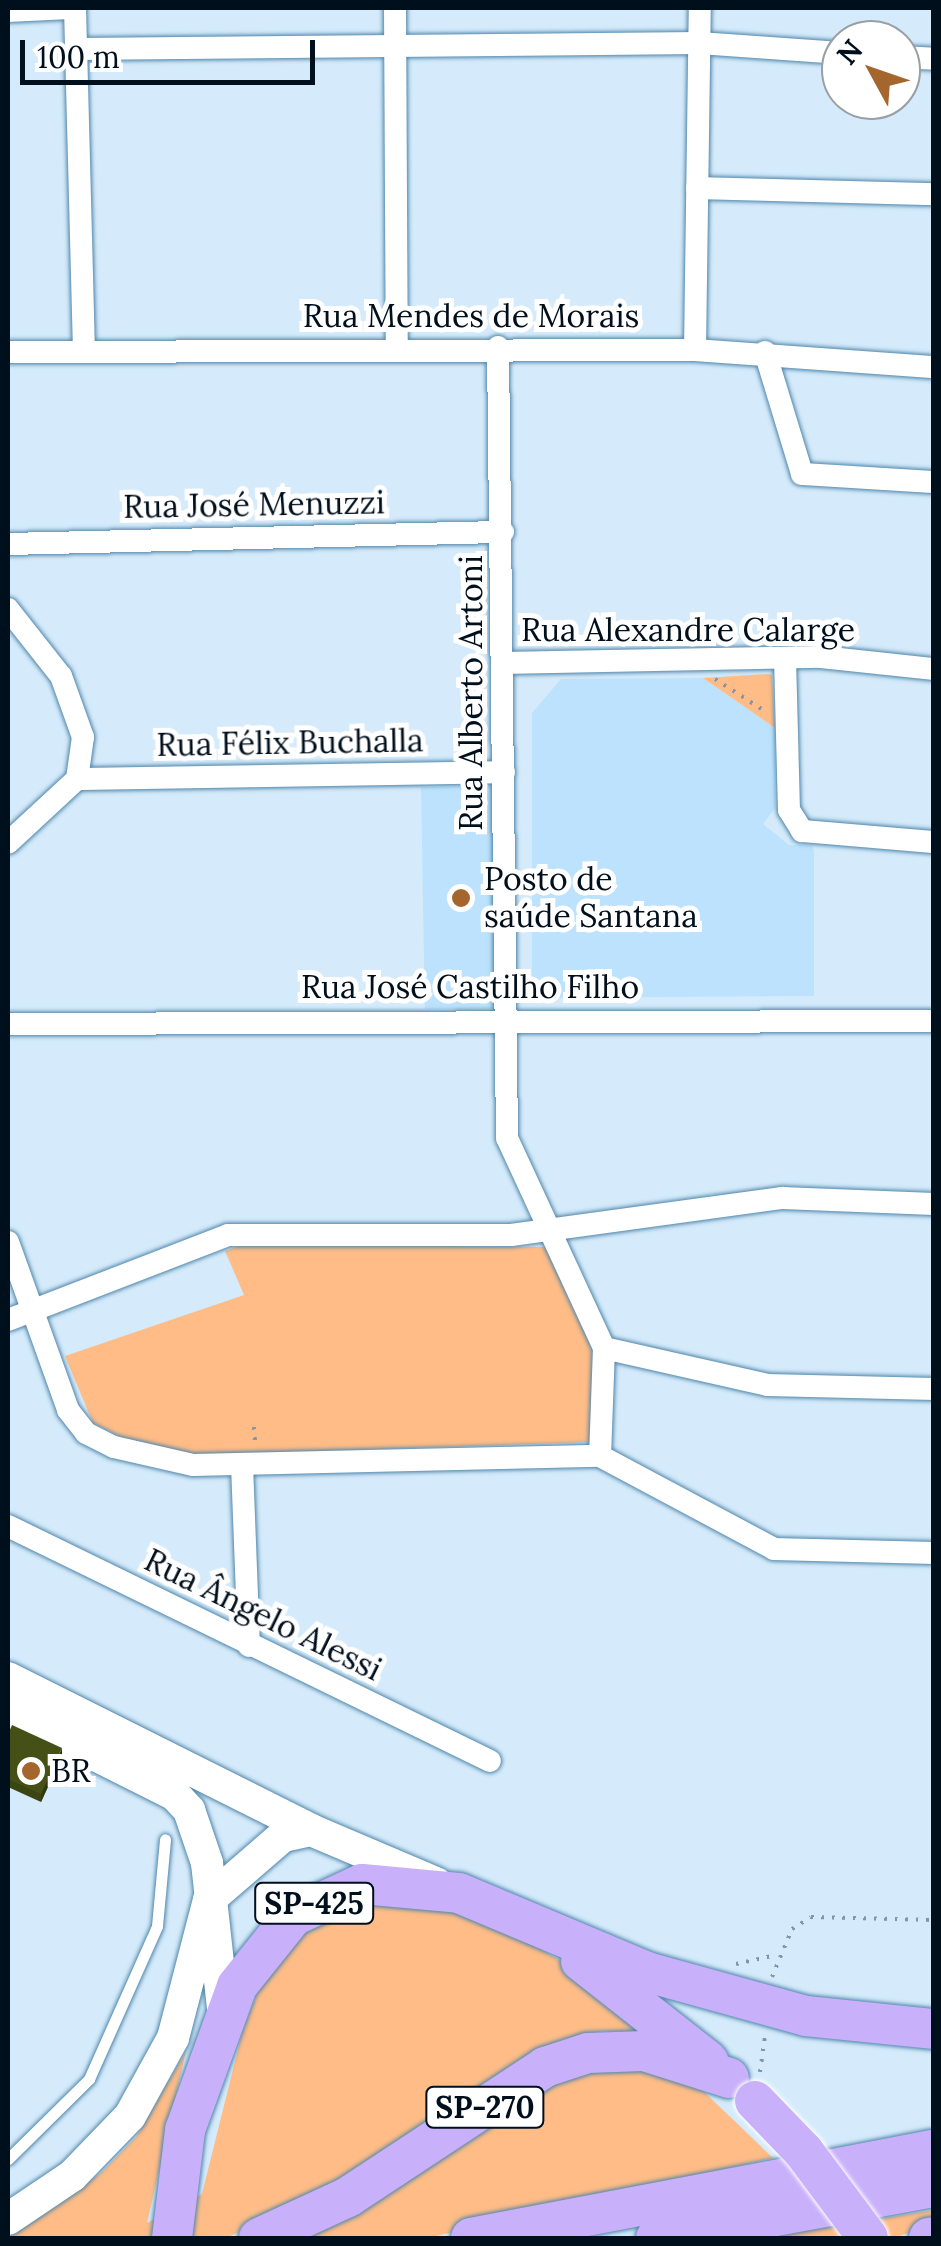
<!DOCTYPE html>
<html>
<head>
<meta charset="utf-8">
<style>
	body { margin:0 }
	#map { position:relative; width:941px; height:2246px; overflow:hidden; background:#d5ebfb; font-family:Lora,serif }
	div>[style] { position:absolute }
	.built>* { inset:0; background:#bce2fd; transform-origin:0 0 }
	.green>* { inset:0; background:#ffbc86 }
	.path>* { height:4px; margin-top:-2px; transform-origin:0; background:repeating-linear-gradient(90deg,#8396a5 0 2.5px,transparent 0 10.5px) }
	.roads { filter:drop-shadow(0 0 2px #4f86ab) drop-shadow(0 0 2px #4f86ab) }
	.lane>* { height:11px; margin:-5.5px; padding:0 5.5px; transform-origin:5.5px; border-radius:5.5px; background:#fff }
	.street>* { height:22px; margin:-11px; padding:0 11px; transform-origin:11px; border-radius:11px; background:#fff }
	.secondary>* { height:32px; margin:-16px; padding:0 16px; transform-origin:16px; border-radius:16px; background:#fff }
	.highway>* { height:40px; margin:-20px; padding:0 20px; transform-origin:20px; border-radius:20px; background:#c9b0fb }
	.bridges { filter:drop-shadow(0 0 2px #fff) drop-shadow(0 0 2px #fff) }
	.highway-bridge>* { height:40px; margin:-20px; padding:0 20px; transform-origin:20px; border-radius:20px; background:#c9b0fb }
	.wall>* { inset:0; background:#3b4514 }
	.shaded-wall>* { inset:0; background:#303810 }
	.building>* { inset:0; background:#455017 }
	.dots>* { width:28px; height:28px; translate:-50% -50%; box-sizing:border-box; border:5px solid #fff; border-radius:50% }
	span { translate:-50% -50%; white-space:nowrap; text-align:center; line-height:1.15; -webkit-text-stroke:10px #fff; paint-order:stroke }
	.shield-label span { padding:2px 8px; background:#fff; border:2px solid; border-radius:8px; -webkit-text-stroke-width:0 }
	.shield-label { font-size:30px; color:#000f1c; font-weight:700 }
	.street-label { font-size:32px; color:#000f1c }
	.poi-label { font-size:32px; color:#000f1c }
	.left { translate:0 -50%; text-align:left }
	.frame { position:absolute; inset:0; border:10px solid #000f1c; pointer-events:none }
	.north { position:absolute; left:821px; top:20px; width:100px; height:100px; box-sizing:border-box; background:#fff; border:2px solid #999fa4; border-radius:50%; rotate:310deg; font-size:28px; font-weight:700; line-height:40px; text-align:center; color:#000f1c }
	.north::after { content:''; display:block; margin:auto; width:35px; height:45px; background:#a5662d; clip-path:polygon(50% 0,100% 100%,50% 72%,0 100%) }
	.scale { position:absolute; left:20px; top:40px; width:295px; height:45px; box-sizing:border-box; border:5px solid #000f1c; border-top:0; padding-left:12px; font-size:30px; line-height:35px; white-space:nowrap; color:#000f1c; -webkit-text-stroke:8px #fff; paint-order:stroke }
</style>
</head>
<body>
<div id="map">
	<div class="built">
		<div style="clip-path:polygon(703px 678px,775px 728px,775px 808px,763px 824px,789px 845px,812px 845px,814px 852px,814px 996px,532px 998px,532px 713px,561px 679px)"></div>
		<div style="left:498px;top:786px;width:222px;height:77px;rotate:89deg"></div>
	</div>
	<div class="green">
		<div style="clip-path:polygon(772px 675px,775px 728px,703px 678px,769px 674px)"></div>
		<div style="clip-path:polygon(245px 1244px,546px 1247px,560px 1259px,593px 1353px,590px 1442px,201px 1455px,137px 1445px,93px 1423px,65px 1356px,244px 1295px,225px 1251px)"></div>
		<div style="clip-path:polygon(428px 1898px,511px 1932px,588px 1977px,659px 2033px,602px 2031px,547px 2046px,304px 2202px,226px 2238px,8px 2238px,101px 2173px,136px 2137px,186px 2051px,147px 2223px,202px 2194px,242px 2033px,263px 1978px,292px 1939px,355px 1902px)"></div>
		<div style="clip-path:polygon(626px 2063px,696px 2084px,773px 2158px,428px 2238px,295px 2238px,544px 2083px)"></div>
		<div style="clip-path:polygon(933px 2210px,933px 2226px,892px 2238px,764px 2238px)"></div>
	</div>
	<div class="path">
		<div style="left:715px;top:679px;width:61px;rotate:32.9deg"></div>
		<div style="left:254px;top:1427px;width:15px;rotate:86deg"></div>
		<div style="left:736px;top:1964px;width:41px;rotate:-12.7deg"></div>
		<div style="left:772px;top:1977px;width:52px;rotate:-67.4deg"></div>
		<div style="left:792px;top:1929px;width:22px;rotate:-32deg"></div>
		<div style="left:811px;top:1917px;width:123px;rotate:1.4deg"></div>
		<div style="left:760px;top:2072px;width:35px;rotate:-82deg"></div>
	</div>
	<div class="roads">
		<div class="lane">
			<div style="left:8px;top:2159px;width:114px;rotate:-44.6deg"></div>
			<div style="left:89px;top:2079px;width:167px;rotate:-66deg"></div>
			<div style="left:157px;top:1926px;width:87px;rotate:-84.7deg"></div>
		</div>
		<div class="street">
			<div style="left:75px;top:8px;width:342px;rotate:88.5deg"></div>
			<div style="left:395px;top:8px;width:339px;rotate:89.7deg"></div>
			<div style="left:8px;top:11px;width:61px;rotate:-2.8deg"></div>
			<div style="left:77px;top:49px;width:622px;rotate:-0.55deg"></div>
			<div style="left:699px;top:43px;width:142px;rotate:4deg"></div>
			<div style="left:901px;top:57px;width:33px;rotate:3deg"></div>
			<div style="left:697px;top:188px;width:237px;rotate:1.5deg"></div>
			<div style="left:498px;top:347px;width:791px;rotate:89.35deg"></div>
			<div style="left:507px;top:1138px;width:231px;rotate:65.2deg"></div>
			<div style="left:604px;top:1348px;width:108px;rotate:92.1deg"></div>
			<div style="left:695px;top:350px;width:342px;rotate:-89.2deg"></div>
			<div style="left:8px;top:352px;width:687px;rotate:-0.17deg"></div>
			<div style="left:695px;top:350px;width:240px;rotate:4.1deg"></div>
			<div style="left:765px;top:352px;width:127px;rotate:73.1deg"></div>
			<div style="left:802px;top:474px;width:132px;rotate:3.5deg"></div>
			<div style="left:8px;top:544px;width:495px;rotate:-1.4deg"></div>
			<div style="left:8px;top:609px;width:85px;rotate:51.7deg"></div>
			<div style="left:61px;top:676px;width:65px;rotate:70.2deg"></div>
			<div style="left:83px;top:737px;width:42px;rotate:98.1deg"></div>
			<div style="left:77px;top:779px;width:94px;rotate:137.2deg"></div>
			<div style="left:785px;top:658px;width:152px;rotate:88.5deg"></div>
			<div style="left:789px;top:810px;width:25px;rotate:58deg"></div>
			<div style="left:802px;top:831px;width:132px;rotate:4.8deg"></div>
			<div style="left:502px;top:663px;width:319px;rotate:-1.1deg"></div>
			<div style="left:821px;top:657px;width:114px;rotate:6.1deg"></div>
			<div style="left:77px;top:779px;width:427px;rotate:-0.9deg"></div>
			<div style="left:8px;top:1024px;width:926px;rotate:-0.19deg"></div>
			<div style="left:8px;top:1242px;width:178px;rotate:70.3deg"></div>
			<div style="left:68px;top:1410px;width:29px;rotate:52deg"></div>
			<div style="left:86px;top:1433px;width:31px;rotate:27deg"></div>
			<div style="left:114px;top:1447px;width:81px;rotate:12.8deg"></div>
			<div style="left:193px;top:1465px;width:407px;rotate:-1.3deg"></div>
			<div style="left:600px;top:1456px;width:197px;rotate:28.1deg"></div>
			<div style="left:774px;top:1549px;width:160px;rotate:1.4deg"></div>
			<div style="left:8px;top:1320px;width:236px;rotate:-21.1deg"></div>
			<div style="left:228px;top:1235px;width:283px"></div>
			<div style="left:511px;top:1235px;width:274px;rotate:-7.8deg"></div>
			<div style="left:782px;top:1198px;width:152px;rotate:2.3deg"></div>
			<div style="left:604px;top:1348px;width:168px;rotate:12.7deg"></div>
			<div style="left:768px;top:1385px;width:166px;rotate:1.4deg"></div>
			<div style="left:242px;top:1465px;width:181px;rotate:87.8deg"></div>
			<div style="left:8px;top:1526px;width:536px;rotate:25.99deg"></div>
		</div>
		<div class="secondary">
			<div style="left:8px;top:1678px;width:339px;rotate:26.6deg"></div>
			<div style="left:311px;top:1830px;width:136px;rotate:23deg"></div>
			<div style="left:8px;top:1711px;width:187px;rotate:26.7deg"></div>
			<div style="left:175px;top:1795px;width:21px;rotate:47deg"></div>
			<div style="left:189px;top:1810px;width:56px;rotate:71.2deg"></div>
			<div style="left:207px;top:1863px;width:155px;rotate:83.7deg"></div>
			<div style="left:8px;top:2219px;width:77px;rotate:-33.9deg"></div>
			<div style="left:72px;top:2176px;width:83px;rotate:-46deg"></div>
			<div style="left:130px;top:2116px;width:89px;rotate:-61.1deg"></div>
			<div style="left:173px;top:2038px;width:143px;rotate:-75.4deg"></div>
			<div style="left:209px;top:1900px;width:98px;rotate:-40.9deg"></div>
			<div style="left:283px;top:1836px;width:29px;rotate:-12deg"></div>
		</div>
		<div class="highway">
			<div style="left:581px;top:1961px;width:162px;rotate:38.2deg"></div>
			<div style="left:172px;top:2238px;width:109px;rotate:-83.1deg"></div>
			<div style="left:185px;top:2130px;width:153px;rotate:-70.1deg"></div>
			<div style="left:237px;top:1986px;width:90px;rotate:-51.3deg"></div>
			<div style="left:293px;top:1916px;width:76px;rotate:-24.9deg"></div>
			<div style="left:362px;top:1884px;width:97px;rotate:5.3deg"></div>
			<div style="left:459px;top:1893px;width:204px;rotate:22.8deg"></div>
			<div style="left:647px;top:1972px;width:165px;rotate:15.5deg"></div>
			<div style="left:806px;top:2016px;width:129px;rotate:5.8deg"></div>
			<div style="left:259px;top:2238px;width:98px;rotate:-24.7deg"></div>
			<div style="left:348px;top:2197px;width:236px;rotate:-33.4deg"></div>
			<div style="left:545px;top:2067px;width:45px;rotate:-18deg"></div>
			<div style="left:588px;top:2053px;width:56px;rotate:-2deg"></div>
			<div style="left:644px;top:2051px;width:89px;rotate:17.6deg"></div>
			<div style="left:471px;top:2238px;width:471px;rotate:-10.8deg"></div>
			<div style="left:656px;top:2238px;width:283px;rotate:-10.4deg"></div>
			<div style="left:929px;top:2238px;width:5px;rotate:-11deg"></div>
		</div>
	</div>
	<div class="bridges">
		<div class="highway-bridge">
			<div style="left:755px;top:2101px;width:71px;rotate:46.1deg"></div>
			<div style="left:804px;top:2152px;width:107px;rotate:53.3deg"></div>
		</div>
	</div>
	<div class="wall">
		<div style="clip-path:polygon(8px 1734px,62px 1756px,41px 1802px,8px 1787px)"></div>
	</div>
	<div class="shaded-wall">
		<div style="clip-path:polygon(62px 1748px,62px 1756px,41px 1802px,41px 1794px)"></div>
	</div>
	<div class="building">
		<div style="clip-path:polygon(12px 1725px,62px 1748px,41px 1794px,8px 1779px,8px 1734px)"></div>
	</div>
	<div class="dots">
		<div style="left:461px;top:898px;background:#a5662d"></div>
		<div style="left:31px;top:1771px;background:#a5662d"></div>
	</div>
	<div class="shield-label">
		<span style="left:314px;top:1903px">SP-425</span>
		<span style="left:485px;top:2107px">SP-270</span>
	</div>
	<div class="street-label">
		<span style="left:471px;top:316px">Rua Mendes de Morais</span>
		<span style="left:254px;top:505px;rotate:-1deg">Rua José Menuzzi</span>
		<span style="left:688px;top:630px">Rua Alexandre Calarge</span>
		<span style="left:471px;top:693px;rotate:-90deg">Rua Alberto Artoni</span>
		<span style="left:290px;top:743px;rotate:-1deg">Rua Félix Buchalla</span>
		<span style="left:470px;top:987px">Rua José Castilho Filho</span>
		<span style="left:263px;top:1615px;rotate:26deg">Rua Ângelo Alessi</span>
	</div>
	<div class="poi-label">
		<span class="left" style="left:484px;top:898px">Posto de<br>saúde Santana</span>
		<span class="left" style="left:51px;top:1771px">BR</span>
	</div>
	<div class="frame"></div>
	<div class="north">N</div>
	<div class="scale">100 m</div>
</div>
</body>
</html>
